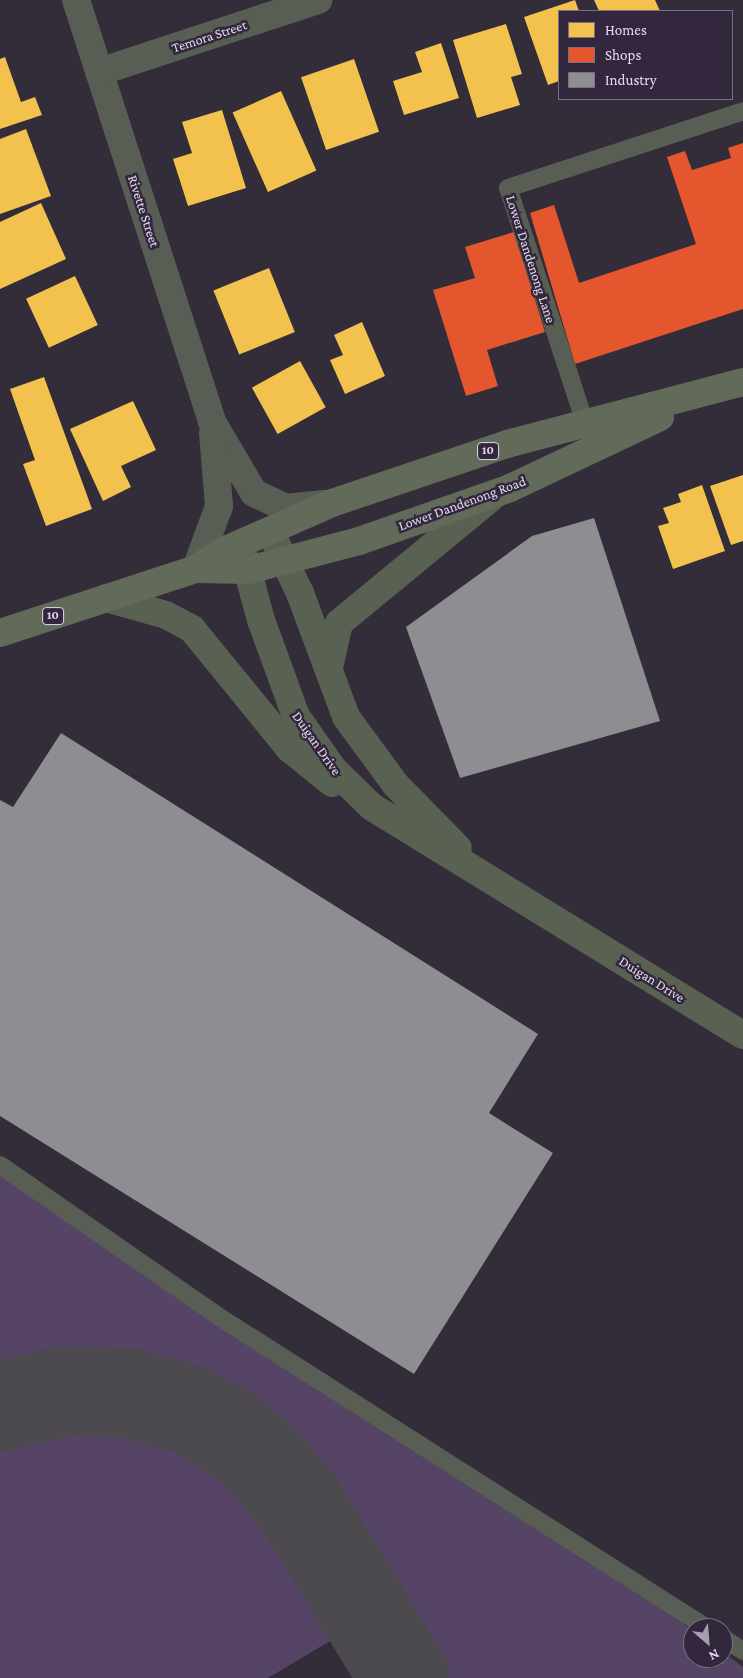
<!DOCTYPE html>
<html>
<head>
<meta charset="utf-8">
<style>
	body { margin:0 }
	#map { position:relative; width:743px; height:1678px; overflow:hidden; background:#332c39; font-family:"Crimson Pro",serif }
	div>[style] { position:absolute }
	.green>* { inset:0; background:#564466 }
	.homes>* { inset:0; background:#f2c14e; transform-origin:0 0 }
	.shops>* { inset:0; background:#e4572e }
	.industry>* { inset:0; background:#8d8d92 }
	.taxiway>* { height:90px; margin:-45px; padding:0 45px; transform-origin:45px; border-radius:45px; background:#4c4a4e }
	.service>* { height:18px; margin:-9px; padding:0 9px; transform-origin:9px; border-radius:9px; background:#595e55 }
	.minor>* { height:28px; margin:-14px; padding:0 14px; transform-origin:14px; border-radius:14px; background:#595e55 }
	.secondary>* { height:28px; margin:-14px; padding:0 14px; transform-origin:14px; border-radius:14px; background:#596152 }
	.trunk>* { height:28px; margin:-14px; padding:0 14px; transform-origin:14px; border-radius:14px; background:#626a59 }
	span { translate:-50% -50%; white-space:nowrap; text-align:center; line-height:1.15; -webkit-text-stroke:5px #33273e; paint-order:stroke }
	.shield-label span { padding:1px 4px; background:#33273e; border:1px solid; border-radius:4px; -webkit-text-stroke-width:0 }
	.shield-label { font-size:12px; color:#e3dceb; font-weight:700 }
	.street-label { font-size:14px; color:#e3dceb }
	.legend { position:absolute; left:558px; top:10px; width:175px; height:90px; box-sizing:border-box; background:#33273e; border:1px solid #796f83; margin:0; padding:6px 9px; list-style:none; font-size:15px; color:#e3dceb }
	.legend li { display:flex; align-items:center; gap:10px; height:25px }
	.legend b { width:25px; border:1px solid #796f83 }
	.north { position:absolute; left:683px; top:1618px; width:50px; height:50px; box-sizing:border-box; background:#33273e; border:1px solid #796f83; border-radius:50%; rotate:153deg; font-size:14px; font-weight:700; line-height:20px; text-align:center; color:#e3dceb }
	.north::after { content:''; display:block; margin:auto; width:18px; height:22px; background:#a59ead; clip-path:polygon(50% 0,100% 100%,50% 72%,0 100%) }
</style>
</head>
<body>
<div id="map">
	<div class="green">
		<div style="clip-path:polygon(0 1175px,350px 1411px,675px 1618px,693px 1631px,693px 1658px,723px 1658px,723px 1652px,743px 1667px,743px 1678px,435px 1678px,332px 1505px,280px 1441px,244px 1412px,199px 1386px,129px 1366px,55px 1364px,0 1379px)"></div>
		<div style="clip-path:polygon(95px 1421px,125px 1424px,179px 1440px,234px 1474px,286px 1533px,345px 1632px,268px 1678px,0 1678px,0 1439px,58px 1423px)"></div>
	</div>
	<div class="homes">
		<div style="clip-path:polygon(575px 0,579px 11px,559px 11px,559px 81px,548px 85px,524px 17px)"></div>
		<div style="clip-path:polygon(594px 0,655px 0,660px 11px,599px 11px)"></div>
		<div style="clip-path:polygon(506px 24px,522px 74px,511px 77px,520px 105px,477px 118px,453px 40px)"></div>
		<div style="clip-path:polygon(441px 43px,459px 98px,404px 115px,393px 81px,422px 72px,415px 52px)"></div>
		<div style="clip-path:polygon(5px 57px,21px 102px,35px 97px,42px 115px,0 129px,0 59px)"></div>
		<div style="left:354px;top:59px;width:77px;height:56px;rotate:71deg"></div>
		<div style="left:281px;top:91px;width:87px;height:53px;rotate:66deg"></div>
		<div style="clip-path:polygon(222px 110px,246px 188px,188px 206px,173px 159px,192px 153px,182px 122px)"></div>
		<div style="clip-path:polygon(26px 129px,51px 196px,0 214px,0 139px)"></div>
		<div style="clip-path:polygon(41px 203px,66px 259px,0 289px,0 222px)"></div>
		<div style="left:269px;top:268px;width:69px;height:60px;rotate:68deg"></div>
		<div style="left:75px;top:276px;width:54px;height:54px;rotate:65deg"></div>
		<div style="clip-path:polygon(362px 322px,385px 376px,345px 394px,330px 360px,343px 355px,334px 335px)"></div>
		<div style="left:300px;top:361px;width:53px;height:55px;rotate:61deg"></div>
		<div style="clip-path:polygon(44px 377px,92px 509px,46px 526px,23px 464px,35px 460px,10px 389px)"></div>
		<div style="clip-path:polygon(133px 401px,156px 450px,121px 466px,131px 487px,103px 501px,70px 429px)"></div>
		<div style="clip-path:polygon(743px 475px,743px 541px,731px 545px,710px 486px)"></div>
		<div style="clip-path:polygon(702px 485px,725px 551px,673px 569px,658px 526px,669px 523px,663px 508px,681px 502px,678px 494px)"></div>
	</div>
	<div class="shops">
		<div style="clip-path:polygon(743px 143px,743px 309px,575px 364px,530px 213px,554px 205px,579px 283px,696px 244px,667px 157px,685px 151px,692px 170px,731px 158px,728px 148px)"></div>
		<div style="clip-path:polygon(514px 232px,545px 332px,487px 350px,498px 386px,466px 396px,433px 290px,475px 278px,465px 247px)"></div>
	</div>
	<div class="industry">
		<div style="clip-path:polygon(594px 518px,660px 721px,460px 778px,406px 627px,532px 536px)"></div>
		<div style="clip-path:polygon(61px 733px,538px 1034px,489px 1113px,553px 1153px,414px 1374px,0 1116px,0 800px,13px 807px)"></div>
	</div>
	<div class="taxiway">
		<div style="left:0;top:1407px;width:64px;rotate:-14.5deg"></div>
		<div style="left:62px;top:1391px;width:68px;rotate:1.7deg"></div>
		<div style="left:130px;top:1393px;width:62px;rotate:15.8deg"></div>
		<div style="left:190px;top:1410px;width:43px;rotate:28.9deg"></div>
		<div style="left:228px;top:1431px;width:44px;rotate:39.5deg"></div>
		<div style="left:262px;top:1459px;width:54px;rotate:49.5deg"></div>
		<div style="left:297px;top:1500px;width:208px;rotate:58.8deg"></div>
	</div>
	<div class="service">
		<div style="left:585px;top:423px;width:247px;rotate:-108.1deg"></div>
		<div style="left:508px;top:188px;width:247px;rotate:-18.1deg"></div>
		<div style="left:0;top:1165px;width:269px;rotate:34.7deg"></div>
		<div style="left:221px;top:1318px;width:576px;rotate:32.53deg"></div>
		<div style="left:723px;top:1638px;width:24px;rotate:33deg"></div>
	</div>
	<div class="minor">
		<div style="left:76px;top:0;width:443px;rotate:72.1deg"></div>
		<div style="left:212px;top:422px;width:82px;rotate:59.4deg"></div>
		<div style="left:254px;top:493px;width:35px;rotate:25deg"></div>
		<div style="left:286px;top:508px;width:38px;rotate:-6deg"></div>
		<div style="left:99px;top:72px;width:231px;rotate:-18.2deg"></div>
		<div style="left:196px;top:569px;width:67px;rotate:-69.9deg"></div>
		<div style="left:219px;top:506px;width:73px;rotate:-94.7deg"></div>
	</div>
	<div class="secondary">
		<div style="left:270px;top:531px;width:69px;rotate:64.2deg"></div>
		<div style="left:300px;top:593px;width:132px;rotate:69.6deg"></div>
		<div style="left:346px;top:717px;width:84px;rotate:53.7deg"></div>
		<div style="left:396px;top:785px;width:88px;rotate:45.5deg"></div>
		<div style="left:241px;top:546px;width:77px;rotate:74.9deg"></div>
		<div style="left:261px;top:620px;width:102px;rotate:70deg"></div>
		<div style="left:296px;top:716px;width:65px;rotate:55.1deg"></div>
		<div style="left:333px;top:769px;width:54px;rotate:44.3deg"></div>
		<div style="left:372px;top:807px;width:435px;rotate:31.6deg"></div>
		<div style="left:106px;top:598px;width:62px;rotate:15.8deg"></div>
		<div style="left:166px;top:615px;width:30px;rotate:28deg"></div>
		<div style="left:192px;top:629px;width:155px;rotate:50.8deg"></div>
		<div style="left:290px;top:749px;width:54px;rotate:39deg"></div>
		<div style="left:329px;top:668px;width:46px;rotate:-77.5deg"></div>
		<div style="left:339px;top:623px;width:200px;rotate:-39.5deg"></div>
	</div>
	<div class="trunk">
		<div style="left:196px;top:569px;width:52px;rotate:1.1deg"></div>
		<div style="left:248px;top:570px;width:115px;rotate:-14.6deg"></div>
		<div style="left:359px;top:541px;width:160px;rotate:-19.3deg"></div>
		<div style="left:510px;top:488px;width:166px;rotate:-25.3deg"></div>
		<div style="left:0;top:633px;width:206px;rotate:-18.1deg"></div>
		<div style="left:196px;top:569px;width:30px;rotate:-34deg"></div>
		<div style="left:221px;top:552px;width:121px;rotate:-23.8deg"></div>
		<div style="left:332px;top:503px;width:185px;rotate:-18.6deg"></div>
		<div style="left:507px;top:444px;width:244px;rotate:-14.7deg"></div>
	</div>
	<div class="shield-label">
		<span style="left:488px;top:451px">10</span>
		<span style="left:53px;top:616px">10</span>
	</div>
	<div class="street-label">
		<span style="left:209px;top:36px;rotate:-18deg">Temora Street</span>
		<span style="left:144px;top:211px;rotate:72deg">Rivette Street</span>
		<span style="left:531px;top:259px;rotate:72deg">Lower Dandenong Lane</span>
		<span style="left:462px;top:503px;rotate:-20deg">Lower Dandenong Road</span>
		<span style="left:317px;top:743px;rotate:55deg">Duigan Drive</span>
		<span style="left:652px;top:979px;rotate:32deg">Duigan Drive</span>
	</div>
	<ul class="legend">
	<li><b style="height:14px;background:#f2c14e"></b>Homes</li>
	<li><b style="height:14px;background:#e4572e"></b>Shops</li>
	<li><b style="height:14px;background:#8d8d92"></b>Industry</li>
	</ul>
	<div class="north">N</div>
</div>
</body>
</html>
